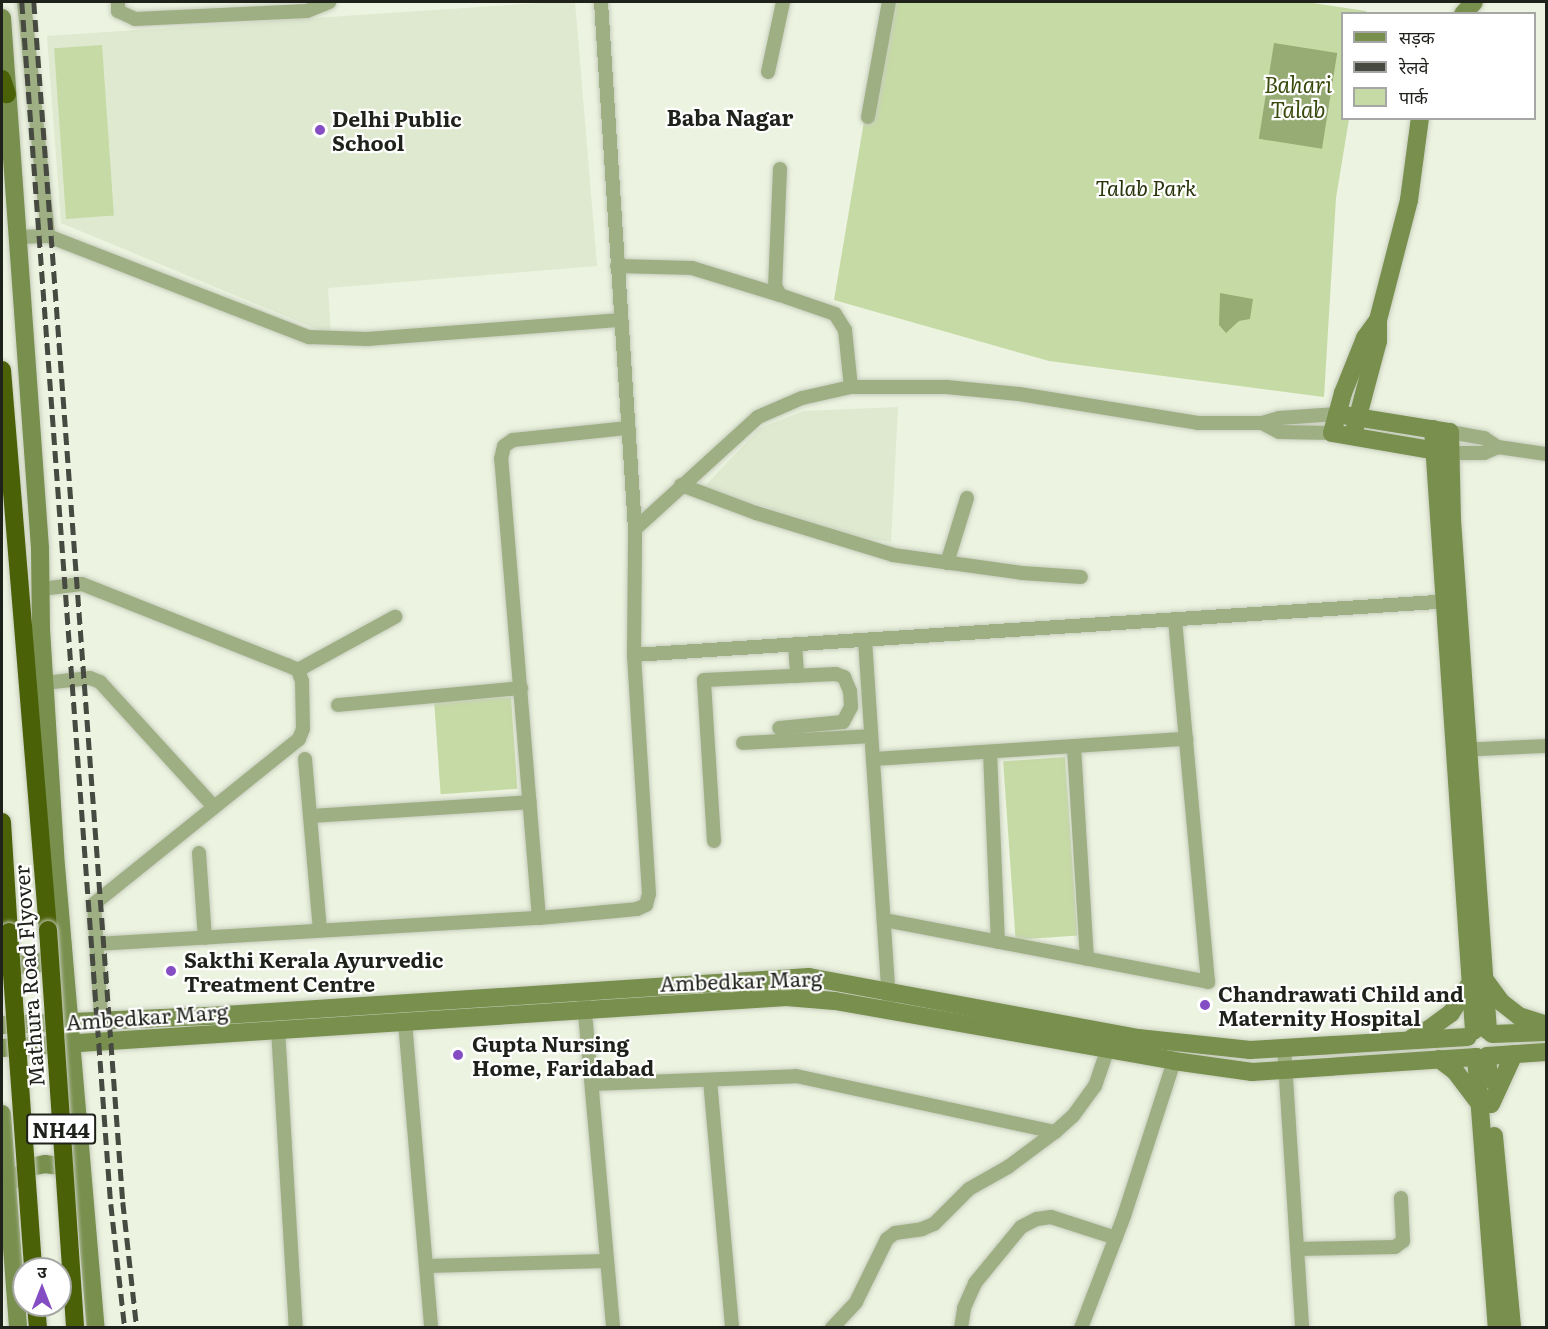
<!DOCTYPE html>
<html>
<head>
<meta charset="utf-8">
<style>
	body { margin:0 }
	#map { position:relative; width:1548px; height:1329px; overflow:hidden; background:#ecf3e0; font-family:Literata,"Noto Sans Devanagari",serif }
	div>[style] { position:absolute }
	.built>* { inset:0; background:#dee9cf }
	.green>* { inset:0; background:#c6daa5; transform-origin:0 0 }
	.water>* { inset:0; background:#97ab74; transform-origin:0 0 }
	.roads { filter:drop-shadow(0 0 2px #c7cdbd) drop-shadow(0 0 2px #c7cdbd) }
	.street>* { height:14px; margin:-7px; padding:0 7px; transform-origin:7px; border-radius:7px; background:#9faf84 }
	.secondary>* { height:18px; margin:-9px; padding:0 9px; transform-origin:9px; border-radius:9px; background:#788f4d }
	.highway>* { height:18px; margin:-9px; padding:0 9px; transform-origin:9px; border-radius:9px; background:#4a6107 }
	.rail>* { height:4.5px; margin-top:-2.25px; transform-origin:0; background:repeating-linear-gradient(90deg,#464a40 0 12px,transparent 0 18px) }
	.bridges { filter:drop-shadow(0 0 2px #c7cdbd) drop-shadow(0 0 2px #c7cdbd) }
	.highway-bridge>* { height:18px; margin:-9px; padding:0 9px; transform-origin:9px; border-radius:9px; background:#4a6107 }
	.dots>* { width:16px; height:16px; translate:-50% -50%; box-sizing:border-box; border:3px solid #fff; border-radius:50% }
	span { translate:-50% -50%; white-space:nowrap; text-align:center; line-height:1.15; -webkit-text-stroke:4.5px #fff; paint-order:stroke }
	.shield-label span { padding:2px 4px; background:#fff; border:2px solid; border-radius:4px; -webkit-text-stroke-width:0 }
	.shield-label { font-size:20px; color:#1f221b; font-weight:700 }
	.poi-label { font-size:21px; color:#1f221b; font-weight:700 }
	.left { translate:0 -50%; text-align:left }
	.park-label { font-size:21px; color:#27340a; font-style:italic }
	.street-label { font-size:21px; color:#1f221b }
	.water-label { font-size:22px; color:#394a0d; font-style:italic }
	.neighbourhood-label { font-size:22px; color:#1f221b; font-weight:700 }
	.frame { position:absolute; inset:0; border:3px solid #1f221b; pointer-events:none }
	.legend { position:absolute; left:1341px; top:12px; width:195px; height:108px; box-sizing:border-box; background:#fff; border:2px solid #a5a7a4; margin:0; padding:8px 10px; list-style:none; font-size:18px; color:#1f221b }
	.legend li { display:flex; align-items:center; gap:12px; height:30px }
	.legend b { width:30px; border:2px solid #a5a7a4 }
	.north { position:absolute; left:12px; top:1257px; width:60px; height:60px; box-sizing:border-box; background:#fff; border:2px solid #a5a7a4; border-radius:50%; rotate:0deg; font-size:16px; font-weight:700; line-height:24px; text-align:center; color:#1f221b }
	.north::after { content:''; display:block; margin:auto; width:21px; height:27px; background:#854dc4; clip-path:polygon(50% 0,100% 100%,50% 72%,0 100%) }
</style>
</head>
<body>
<div id="map">
	<div class="built">
		<div style="clip-path:polygon(554px 2px,575px 2px,597px 266px,328px 288px,331px 335px,61px 223px,47px 36px)"></div>
		<div style="clip-path:polygon(898px 407px,891px 542px,859px 537px,703px 488px,760px 428px,804px 411px)"></div>
	</div>
	<div class="green">
		<div style="clip-path:polygon(884px 2px,1306px 2px,1366px 11px,1366px 13px,1342px 14px,1342px 118px,1349px 119px,1336px 198px,1324px 397px,1049px 361px,834px 300px)"></div>
		<div style="left:102px;top:45px;width:171px;height:48px;rotate:86deg"></div>
		<div style="left:511px;top:697px;width:92px;height:77px;rotate:86deg"></div>
		<div style="left:1065px;top:757px;width:179px;height:62px;rotate:86deg"></div>
	</div>
	<div class="water">
		<div style="left:1274px;top:43px;width:64px;height:97px;rotate:9deg"></div>
		<div style="clip-path:polygon(1220px 293px,1253px 299px,1250px 319px,1239px 321px,1226px 333px,1219px 325px)"></div>
	</div>
	<div class="roads">
		<div class="street">
			<div style="left:24px;top:2px;width:235px;rotate:84.1deg"></div>
			<div style="left:118px;top:2px;width:9px;rotate:90deg"></div>
			<div style="left:118px;top:11px;width:19px;rotate:25deg"></div>
			<div style="left:135px;top:19px;width:172px;rotate:-2.7deg"></div>
			<div style="left:307px;top:11px;width:24px;rotate:-22deg"></div>
			<div style="left:768px;top:72px;width:72px;rotate:-77.9deg"></div>
			<div style="left:868px;top:117px;width:117px;rotate:-79.7deg"></div>
			<div style="left:780px;top:169px;width:117px;rotate:92.4deg"></div>
			<div style="left:775px;top:286px;width:10px;rotate:61deg"></div>
			<div style="left:780px;top:295px;width:58px;rotate:19.1deg"></div>
			<div style="left:835px;top:314px;width:19px;rotate:58deg"></div>
			<div style="left:845px;top:330px;width:57px;rotate:84deg"></div>
			<div style="left:18px;top:237px;width:30px;rotate:-2deg"></div>
			<div style="left:48px;top:236px;width:280px;rotate:21.2deg"></div>
			<div style="left:309px;top:337px;width:58px;rotate:2deg"></div>
			<div style="left:367px;top:339px;width:255px;rotate:-4.3deg"></div>
			<div style="left:617px;top:266px;width:75px;rotate:1.5deg"></div>
			<div style="left:692px;top:268px;width:92px;rotate:17.1deg"></div>
			<div style="left:1262px;top:423px;width:19px;rotate:28deg"></div>
			<div style="left:1279px;top:432px;width:53px;rotate:1.1deg"></div>
			<div style="left:1450px;top:432px;width:35px;rotate:10deg"></div>
			<div style="left:1484px;top:438px;width:17px;rotate:33deg"></div>
			<div style="left:1498px;top:447px;width:49px;rotate:8.3deg"></div>
			<div style="left:1451px;top:453px;width:33px"></div>
			<div style="left:1484px;top:453px;width:15px;rotate:-23deg"></div>
			<div style="left:681px;top:485px;width:80px;rotate:20.5deg"></div>
			<div style="left:756px;top:513px;width:143px;rotate:17deg"></div>
			<div style="left:893px;top:555px;width:130px;rotate:7.9deg"></div>
			<div style="left:1022px;top:573px;width:59px;rotate:3.9deg"></div>
			<div style="left:635px;top:529px;width:166px;rotate:-42.3deg"></div>
			<div style="left:758px;top:417px;width:48px;rotate:-23.4deg"></div>
			<div style="left:802px;top:398px;width:50px;rotate:-12.7deg"></div>
			<div style="left:851px;top:387px;width:95px"></div>
			<div style="left:946px;top:387px;width:73px;rotate:5.5deg"></div>
			<div style="left:1019px;top:394px;width:181px;rotate:9.2deg"></div>
			<div style="left:1198px;top:423px;width:64px"></div>
			<div style="left:1262px;top:423px;width:18px;rotate:-16deg"></div>
			<div style="left:1279px;top:418px;width:58px;rotate:-3.9deg"></div>
			<div style="left:947px;top:563px;width:68px;rotate:-72.9deg"></div>
			<div style="left:41px;top:589px;width:41px;rotate:-7deg"></div>
			<div style="left:82px;top:584px;width:220px;rotate:21.6deg"></div>
			<div style="left:287px;top:665px;width:12px;rotate:24deg"></div>
			<div style="left:298px;top:670px;width:12px;rotate:70deg"></div>
			<div style="left:302px;top:681px;width:48px;rotate:88.8deg"></div>
			<div style="left:303px;top:729px;width:11px;rotate:112deg"></div>
			<div style="left:299px;top:739px;width:263px;rotate:141.2deg"></div>
			<div style="left:94px;top:904px;width:116px;rotate:86.5deg"></div>
			<div style="left:865px;top:640px;width:361px;rotate:86.2deg"></div>
			<div style="left:795px;top:644px;width:32px;rotate:86deg"></div>
			<div style="left:634px;top:655px;width:820px;rotate:-3.78deg"></div>
			<div style="left:298px;top:670px;width:111px;rotate:-28.7deg"></div>
			<div style="left:44px;top:683px;width:46px;rotate:-6.2deg"></div>
			<div style="left:90px;top:678px;width:11px;rotate:22deg"></div>
			<div style="left:100px;top:682px;width:169px;rotate:47.6deg"></div>
			<div style="left:338px;top:705px;width:184px;rotate:-5.3deg"></div>
			<div style="left:743px;top:743px;width:128px;rotate:-3.1deg"></div>
			<div style="left:1074px;top:747px;width:212px;rotate:86.5deg"></div>
			<div style="left:1460px;top:750px;width:86px;rotate:-2.7deg"></div>
			<div style="left:990px;top:752px;width:190px;rotate:87.6deg"></div>
			<div style="left:305px;top:759px;width:172px;rotate:85deg"></div>
			<div style="left:873px;top:759px;width:314px;rotate:-3.7deg"></div>
			<div style="left:310px;top:816px;width:220px;rotate:-3.6deg"></div>
			<div style="left:714px;top:841px;width:161px;rotate:-93.6deg"></div>
			<div style="left:704px;top:680px;width:132px;rotate:-2.6deg"></div>
			<div style="left:836px;top:674px;width:9px;rotate:21deg"></div>
			<div style="left:844px;top:677px;width:15px;rotate:67deg"></div>
			<div style="left:850px;top:691px;width:16px;rotate:86deg"></div>
			<div style="left:851px;top:707px;width:17px;rotate:118deg"></div>
			<div style="left:843px;top:722px;width:64px;rotate:174.6deg"></div>
			<div style="left:199px;top:853px;width:85px;rotate:86deg"></div>
			<div style="left:539px;top:918px;width:461px;rotate:-94.7deg"></div>
			<div style="left:501px;top:459px;width:13px;rotate:-77deg"></div>
			<div style="left:504px;top:446px;width:11px;rotate:-34deg"></div>
			<div style="left:513px;top:440px;width:116px;rotate:-6deg"></div>
			<div style="left:884px;top:920px;width:330px;rotate:10.8deg"></div>
			<div style="left:1208px;top:982px;width:364px;rotate:-95.2deg"></div>
			<div style="left:96px;top:944px;width:444px;rotate:-3.4deg"></div>
			<div style="left:539px;top:918px;width:98px;rotate:-5.2deg"></div>
			<div style="left:637px;top:909px;width:10px;rotate:-24deg"></div>
			<div style="left:646px;top:905px;width:11px;rotate:-75deg"></div>
			<div style="left:649px;top:894px;width:239px;rotate:-93.6deg"></div>
			<div style="left:634px;top:655px;width:126px;rotate:-89.5deg"></div>
			<div style="left:635px;top:529px;width:528px;rotate:-93.69deg"></div>
			<div style="left:584px;top:1001px;width:328px;rotate:84.9deg"></div>
			<div style="left:405px;top:1022px;width:307px;rotate:85.1deg"></div>
			<div style="left:278px;top:1029px;width:300px;rotate:86.6deg"></div>
			<div style="left:1284px;top:1047px;width:282px;rotate:86.3deg"></div>
			<div style="left:710px;top:1080px;width:249px;rotate:84.9deg"></div>
			<div style="left:592px;top:1084px;width:204px;rotate:-2.2deg"></div>
			<div style="left:796px;top:1076px;width:265px;rotate:12.2deg"></div>
			<div style="left:1297px;top:1249px;width:98px;rotate:-1.2deg"></div>
			<div style="left:1395px;top:1247px;width:10px;rotate:-37deg"></div>
			<div style="left:1403px;top:1241px;width:43px;rotate:-92.7deg"></div>
			<div style="left:426px;top:1266px;width:181px;rotate:-1.6deg"></div>
			<div style="left:832px;top:1328px;width:35px;rotate:-47deg"></div>
			<div style="left:856px;top:1302px;width:70px;rotate:-63.8deg"></div>
			<div style="left:887px;top:1239px;width:10px;rotate:-37deg"></div>
			<div style="left:895px;top:1233px;width:27px;rotate:-8deg"></div>
			<div style="left:922px;top:1229px;width:13px;rotate:-23deg"></div>
			<div style="left:934px;top:1224px;width:49px;rotate:-45deg"></div>
			<div style="left:969px;top:1189px;width:45px;rotate:-29.4deg"></div>
			<div style="left:1008px;top:1167px;width:59px;rotate:-36.7deg"></div>
			<div style="left:1055px;top:1132px;width:24px;rotate:-42deg"></div>
			<div style="left:1073px;top:1116px;width:37px;rotate:-54deg"></div>
			<div style="left:1095px;top:1086px;width:39px;rotate:-71deg"></div>
			<div style="left:961px;top:1328px;width:20px;rotate:-81deg"></div>
			<div style="left:964px;top:1308px;width:27px;rotate:-66deg"></div>
			<div style="left:975px;top:1283px;width:72px;rotate:-50.6deg"></div>
			<div style="left:1021px;top:1227px;width:18px;rotate:-27deg"></div>
			<div style="left:1037px;top:1219px;width:14px;rotate:-8deg"></div>
			<div style="left:1051px;top:1217px;width:68px;rotate:17.9deg"></div>
			<div style="left:1081px;top:1328px;width:120px;rotate:-69deg"></div>
			<div style="left:1124px;top:1216px;width:163px;rotate:-72.1deg"></div>
		</div>
		<div class="secondary">
			<div style="left:1463px;top:14px;width:16px;rotate:-47deg"></div>
			<div style="left:2px;top:18px;width:531px;rotate:85.9deg"></div>
			<div style="left:40px;top:548px;width:81px;rotate:89.3deg"></div>
			<div style="left:41px;top:629px;width:225px;rotate:86.4deg"></div>
			<div style="left:55px;top:854px;width:476px;rotate:85.1deg"></div>
			<div style="left:1378px;top:320px;width:22px;rotate:126deg"></div>
			<div style="left:1365px;top:338px;width:59px;rotate:111.8deg"></div>
			<div style="left:1343px;top:393px;width:41px;rotate:105.4deg"></div>
			<div style="left:1332px;top:433px;width:113px;rotate:9.7deg"></div>
			<div style="left:1337px;top:414px;width:114px;rotate:9.1deg"></div>
			<div style="left:1450px;top:432px;width:88px;rotate:88.7deg"></div>
			<div style="left:1452px;top:520px;width:512px;rotate:85.97deg"></div>
			<div style="left:1433px;top:429px;width:603px;rotate:86.1deg"></div>
			<div style="left:1353px;top:435px;width:97px;rotate:-75.1deg"></div>
			<div style="left:1378px;top:341px;width:21px;rotate:-90deg"></div>
			<div style="left:1378px;top:320px;width:124px;rotate:-75.5deg"></div>
			<div style="left:1409px;top:200px;width:83px;rotate:-82.4deg"></div>
			<div style="left:2px;top:956px;width:21px;rotate:25deg"></div>
			<div style="left:21px;top:965px;width:16px;rotate:-4deg"></div>
			<div style="left:37px;top:964px;width:18px;rotate:-27deg"></div>
			<div style="left:53px;top:956px;width:11px;rotate:-56deg"></div>
			<div style="left:1485px;top:980px;width:27px;rotate:54deg"></div>
			<div style="left:1501px;top:1002px;width:23px;rotate:38deg"></div>
			<div style="left:1519px;top:1016px;width:28px;rotate:18deg"></div>
			<div style="left:2px;top:1025px;width:207px;rotate:-2.5deg"></div>
			<div style="left:209px;top:1016px;width:601px;rotate:-3.72deg"></div>
			<div style="left:809px;top:977px;width:335px;rotate:10.5deg"></div>
			<div style="left:1138px;top:1038px;width:113px;rotate:6.1deg"></div>
			<div style="left:1250px;top:1050px;width:218px;rotate:-3.4deg"></div>
			<div style="left:1492px;top:1034px;width:54px;rotate:-2.1deg"></div>
			<div style="left:1412px;top:1038px;width:19px;rotate:-28deg"></div>
			<div style="left:1429px;top:1029px;width:27px;rotate:-36deg"></div>
			<div style="left:1451px;top:1013px;width:37px;rotate:-57deg"></div>
			<div style="left:2px;top:1048px;width:786px;rotate:-3.72deg"></div>
			<div style="left:786px;top:997px;width:49px;rotate:4.7deg"></div>
			<div style="left:835px;top:1001px;width:344px;rotate:10deg"></div>
			<div style="left:1174px;top:1061px;width:79px;rotate:8deg"></div>
			<div style="left:1252px;top:1072px;width:225px;rotate:-3.8deg"></div>
			<div style="left:1476px;top:1057px;width:272px;rotate:85.6deg"></div>
			<div style="left:1439px;top:1059px;width:20px;rotate:37deg"></div>
			<div style="left:1455px;top:1071px;width:39px;rotate:53deg"></div>
			<div style="left:1489px;top:1079px;width:23px;rotate:-95deg"></div>
			<div style="left:1487px;top:1056px;width:59px;rotate:-3.9deg"></div>
			<div style="left:1491px;top:1104px;width:55px;rotate:-65.3deg"></div>
			<div style="left:2px;top:1114px;width:215px;rotate:85.7deg"></div>
			<div style="left:1494px;top:1136px;width:193px;rotate:84.6deg"></div>
			<div style="left:15px;top:1179px;width:19px;rotate:-39deg"></div>
			<div style="left:30px;top:1167px;width:15px;rotate:-11deg"></div>
			<div style="left:45px;top:1164px;width:14px;rotate:8deg"></div>
			<div style="left:59px;top:1166px;width:20px;rotate:33deg"></div>
		</div>
		<div class="highway">
			<div style="left:2px;top:79px;width:16px;rotate:72deg"></div>
			<div style="left:2px;top:370px;width:562px;rotate:85.3deg"></div>
			<div style="left:2px;top:822px;width:110px;rotate:86.4deg"></div>
			<div style="left:36px;top:1305px;width:23px;rotate:85deg"></div>
		</div>
	</div>
	<div class="rail">
		<div style="left:22px;top:2px;width:1205px;rotate:85.77deg"></div>
		<div style="left:111px;top:1204px;width:125px;rotate:83.6deg"></div>
		<div style="left:34px;top:2px;width:1203px;rotate:85.76deg"></div>
		<div style="left:123px;top:1202px;width:127px;rotate:83.7deg"></div>
	</div>
	<div class="bridges">
		<div class="highway-bridge">
			<div style="left:48px;top:930px;width:399px;rotate:86.1deg"></div>
			<div style="left:9px;top:932px;width:338px;rotate:85.9deg"></div>
		</div>
	</div>
	<div class="dots">
		<div style="left:320px;top:130px;background:#854dc4"></div>
		<div style="left:171px;top:971px;background:#854dc4"></div>
		<div style="left:1205px;top:1005px;background:#854dc4"></div>
		<div style="left:458px;top:1055px;background:#854dc4"></div>
	</div>
	<div class="shield-label">
		<span style="left:61px;top:1129px">NH44</span>
	</div>
	<div class="poi-label">
		<span class="left" style="left:332px;top:130px">Delhi Public<br>School</span>
		<span class="left" style="left:184px;top:971px">Sakthi Kerala Ayurvedic<br>Treatment Centre</span>
		<span class="left" style="left:1218px;top:1005px">Chandrawati Child and<br>Maternity Hospital</span>
		<span class="left" style="left:472px;top:1055px">Gupta Nursing<br>Home, Faridabad</span>
	</div>
	<div class="park-label">
		<span style="left:1146px;top:187px">Talab Park</span>
	</div>
	<div class="street-label">
		<span style="left:28px;top:976px;rotate:-94deg">Mathura Road Flyover</span>
		<span style="left:741px;top:980px;rotate:-2deg">Ambedkar Marg</span>
		<span style="left:147px;top:1016px;rotate:-4deg">Ambedkar Marg</span>
	</div>
	<div class="water-label">
		<span style="left:1298px;top:96px">Bahari<br>Talab</span>
	</div>
	<div class="neighbourhood-label">
		<span style="left:730px;top:117px">Baba Nagar</span>
	</div>
	<div class="frame"></div>
	<ul class="legend">
	<li><b style="height:8px;background:#788f4d"></b>सड़क</li>
	<li><b style="height:8px;background:#464a40"></b>रेलवे</li>
	<li><b style="height:16px;background:#c6daa5"></b>पार्क</li>
	</ul>
	<div class="north">उ</div>
</div>
</body>
</html>
